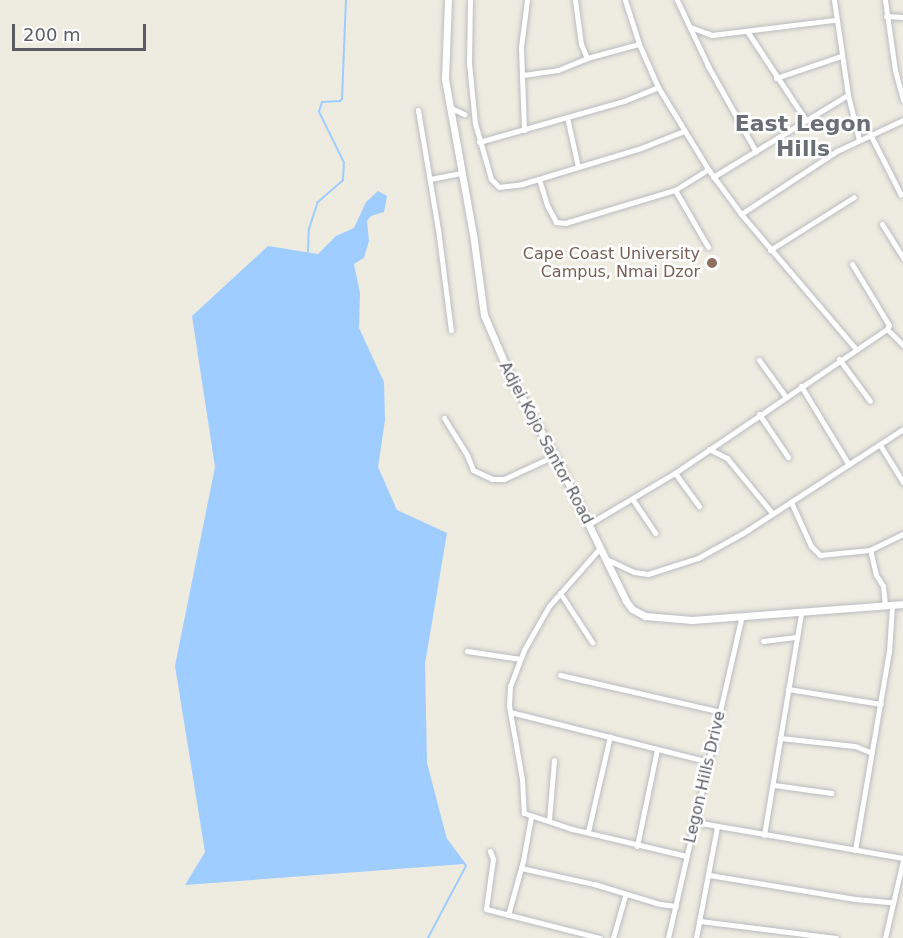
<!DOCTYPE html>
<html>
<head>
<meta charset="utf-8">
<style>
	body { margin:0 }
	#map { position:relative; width:903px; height:938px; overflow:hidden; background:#eeece0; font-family:"DejaVu Sans",sans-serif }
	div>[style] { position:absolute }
	.water>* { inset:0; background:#9fcdff }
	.stream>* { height:1.5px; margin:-0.75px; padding:0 0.75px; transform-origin:0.75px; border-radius:0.75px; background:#9fcdff }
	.roads { filter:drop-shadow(0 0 2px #b9bbc1) drop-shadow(0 0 2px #b9bbc1) }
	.minor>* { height:5px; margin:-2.5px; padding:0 2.5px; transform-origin:2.5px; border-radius:2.5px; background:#fff }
	.tertiary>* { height:7px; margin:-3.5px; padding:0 3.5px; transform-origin:3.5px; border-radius:3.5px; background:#fff }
	.dots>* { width:16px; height:16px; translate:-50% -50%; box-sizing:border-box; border:3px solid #fff; border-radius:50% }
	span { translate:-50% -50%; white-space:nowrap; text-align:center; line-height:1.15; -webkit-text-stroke:5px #fff; paint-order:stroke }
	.education-label { font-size:16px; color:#785e54 }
	.right { translate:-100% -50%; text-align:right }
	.street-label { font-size:16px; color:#595d63 }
	.district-label { font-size:22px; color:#6a6f75; font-weight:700 }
	.scale { position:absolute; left:12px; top:24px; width:134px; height:27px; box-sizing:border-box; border:3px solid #595d63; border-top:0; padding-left:8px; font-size:18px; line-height:21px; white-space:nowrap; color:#595d63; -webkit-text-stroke:4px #fff; paint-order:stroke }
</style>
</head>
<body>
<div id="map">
	<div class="water">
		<div style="clip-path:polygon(378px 191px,387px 196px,384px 212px,371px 216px,367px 221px,369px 241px,364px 258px,354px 264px,360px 293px,359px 328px,384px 382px,385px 420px,378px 467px,397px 510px,447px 533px,425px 664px,427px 763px,448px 843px,464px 864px,185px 885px,205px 852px,175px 666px,215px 467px,192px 316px,268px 246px,318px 254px,336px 236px,354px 228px,366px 202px)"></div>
	</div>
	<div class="stream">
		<div style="left:308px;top:252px;width:23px;rotate:-88deg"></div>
		<div style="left:309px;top:229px;width:28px;rotate:-72deg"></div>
		<div style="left:318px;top:202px;width:33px;rotate:-41deg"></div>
		<div style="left:343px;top:180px;width:17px;rotate:-87deg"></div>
		<div style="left:344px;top:163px;width:57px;rotate:-116.1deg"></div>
		<div style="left:319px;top:112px;width:10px;rotate:-73deg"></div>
		<div style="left:322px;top:102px;width:18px;rotate:-3deg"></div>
		<div style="left:340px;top:101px;width:3px;rotate:-45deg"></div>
		<div style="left:342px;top:99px;width:99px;rotate:-87.7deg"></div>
		<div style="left:428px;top:938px;width:81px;rotate:-62.2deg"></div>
		<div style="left:466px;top:866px;width:31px;rotate:-127deg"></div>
	</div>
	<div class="roads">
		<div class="minor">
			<div style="left:470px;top:0;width:63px;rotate:90.9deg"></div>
			<div style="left:469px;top:63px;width:60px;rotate:84.3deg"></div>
			<div style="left:475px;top:123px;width:58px;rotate:74.1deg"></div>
			<div style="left:491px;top:179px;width:11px;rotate:45deg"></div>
			<div style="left:499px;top:187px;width:23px;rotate:-7deg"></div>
			<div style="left:522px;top:184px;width:124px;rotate:-16.8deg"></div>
			<div style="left:641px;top:148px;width:46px;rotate:-21.6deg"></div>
			<div style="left:575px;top:0;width:44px;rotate:82.2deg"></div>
			<div style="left:581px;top:44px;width:15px;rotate:67deg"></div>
			<div style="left:625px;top:0;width:46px;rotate:72.3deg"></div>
			<div style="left:639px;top:44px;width:47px;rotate:66.2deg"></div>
			<div style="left:658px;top:87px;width:96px;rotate:58.6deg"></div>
			<div style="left:708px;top:169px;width:56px;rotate:53.7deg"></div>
			<div style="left:741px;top:214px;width:176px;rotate:49.6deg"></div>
			<div style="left:677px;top:0;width:73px;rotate:64.8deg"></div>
			<div style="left:708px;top:66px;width:98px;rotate:60.8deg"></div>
			<div style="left:834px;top:0;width:96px;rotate:81.6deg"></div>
			<div style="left:848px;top:95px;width:46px;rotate:76.3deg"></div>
			<div style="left:885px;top:0;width:71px;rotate:81.9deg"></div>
			<div style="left:895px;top:70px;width:31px;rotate:75deg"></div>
			<div style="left:886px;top:16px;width:17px;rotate:3deg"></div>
			<div style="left:690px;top:27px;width:23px;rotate:20deg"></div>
			<div style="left:712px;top:35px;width:124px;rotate:-7deg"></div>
			<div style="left:747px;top:31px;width:105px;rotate:56.6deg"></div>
			<div style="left:523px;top:75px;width:35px;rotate:-8deg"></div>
			<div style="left:558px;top:70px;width:31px;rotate:-22deg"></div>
			<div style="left:587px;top:58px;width:54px;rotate:-15.1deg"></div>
			<div style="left:776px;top:78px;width:69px;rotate:-18.7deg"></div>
			<div style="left:449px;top:107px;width:17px;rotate:25deg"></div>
			<div style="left:418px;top:110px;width:121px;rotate:80.5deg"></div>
			<div style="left:438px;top:229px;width:102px;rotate:82.7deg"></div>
			<div style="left:567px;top:117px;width:51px;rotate:77.6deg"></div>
			<div style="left:524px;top:130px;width:83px;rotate:-92.1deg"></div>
			<div style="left:521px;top:47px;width:47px;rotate:-82.7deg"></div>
			<div style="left:870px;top:134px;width:68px;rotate:63.1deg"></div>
			<div style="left:479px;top:142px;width:151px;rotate:-15.8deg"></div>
			<div style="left:624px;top:101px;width:37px;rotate:-22deg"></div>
			<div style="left:713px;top:177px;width:158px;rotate:-31.3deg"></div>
			<div style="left:430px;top:179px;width:33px;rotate:-11deg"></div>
			<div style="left:539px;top:179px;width:27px;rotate:73deg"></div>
			<div style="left:547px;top:205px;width:19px;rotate:62deg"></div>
			<div style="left:556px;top:222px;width:9px;rotate:6deg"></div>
			<div style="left:565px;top:223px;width:115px;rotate:-16.7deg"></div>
			<div style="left:675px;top:190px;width:39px;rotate:-32deg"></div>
			<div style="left:675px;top:190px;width:66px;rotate:59.9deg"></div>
			<div style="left:741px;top:214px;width:115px;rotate:-33.3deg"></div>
			<div style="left:837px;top:151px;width:73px;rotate:-25.2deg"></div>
			<div style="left:882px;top:224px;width:40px;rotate:58deg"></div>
			<div style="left:770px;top:250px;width:99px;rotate:-32.2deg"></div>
			<div style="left:852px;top:264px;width:71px;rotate:58.8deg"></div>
			<div style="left:889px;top:325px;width:4px;rotate:117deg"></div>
			<div style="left:887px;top:329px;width:23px;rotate:45deg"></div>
			<div style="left:839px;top:359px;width:52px;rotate:53.6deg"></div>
			<div style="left:759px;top:360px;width:46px;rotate:53.9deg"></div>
			<div style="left:801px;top:386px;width:92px;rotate:58.7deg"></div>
			<div style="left:759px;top:414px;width:52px;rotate:56deg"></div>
			<div style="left:444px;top:418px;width:44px;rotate:58.1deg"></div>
			<div style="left:467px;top:455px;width:16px;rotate:68deg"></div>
			<div style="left:473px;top:470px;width:21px;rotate:25deg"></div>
			<div style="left:492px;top:479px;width:12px"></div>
			<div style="left:504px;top:479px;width:55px;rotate:-24.7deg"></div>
			<div style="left:880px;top:445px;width:44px;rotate:58.1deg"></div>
			<div style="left:709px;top:449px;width:20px;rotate:27deg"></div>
			<div style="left:727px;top:458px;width:71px;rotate:50.7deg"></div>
			<div style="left:675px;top:473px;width:41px;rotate:54deg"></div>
			<div style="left:633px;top:500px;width:40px;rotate:56deg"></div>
			<div style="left:791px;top:502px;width:48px;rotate:65.6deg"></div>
			<div style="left:811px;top:546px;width:13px;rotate:45deg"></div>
			<div style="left:820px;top:555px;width:50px;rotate:-5.7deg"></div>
			<div style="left:589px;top:524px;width:100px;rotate:-30.7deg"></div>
			<div style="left:675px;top:473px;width:256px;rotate:-34.2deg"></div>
			<div style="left:600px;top:548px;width:77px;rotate:131.3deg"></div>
			<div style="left:549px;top:606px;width:51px;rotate:119.6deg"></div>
			<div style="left:524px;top:650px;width:39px;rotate:111deg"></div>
			<div style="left:510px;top:686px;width:20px;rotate:93deg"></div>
			<div style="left:509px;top:706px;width:74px;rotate:79.9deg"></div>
			<div style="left:522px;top:779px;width:34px;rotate:87deg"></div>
			<div style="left:524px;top:813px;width:51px;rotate:18.4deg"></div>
			<div style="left:572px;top:829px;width:117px;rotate:13.3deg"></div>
			<div style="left:606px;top:559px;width:31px;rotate:25deg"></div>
			<div style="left:634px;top:572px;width:14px;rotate:8deg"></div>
			<div style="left:648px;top:574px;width:52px;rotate:-17.7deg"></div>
			<div style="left:698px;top:558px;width:51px;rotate:-29.1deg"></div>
			<div style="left:743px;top:533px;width:191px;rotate:-33deg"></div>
			<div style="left:560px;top:593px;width:59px;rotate:56.9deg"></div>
			<div style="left:885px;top:605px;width:19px;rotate:-96deg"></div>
			<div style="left:883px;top:586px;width:13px;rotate:-122deg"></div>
			<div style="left:876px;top:575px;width:26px;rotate:-103deg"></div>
			<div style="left:870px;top:550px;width:37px;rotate:-26deg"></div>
			<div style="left:763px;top:641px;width:34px;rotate:-7deg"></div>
			<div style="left:467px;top:651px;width:54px;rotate:8.6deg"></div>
			<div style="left:560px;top:675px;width:165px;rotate:12.9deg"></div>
			<div style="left:788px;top:689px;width:94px;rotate:9.2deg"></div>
			<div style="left:510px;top:712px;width:205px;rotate:14.1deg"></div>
			<div style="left:780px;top:738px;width:75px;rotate:6.1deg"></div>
			<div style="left:855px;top:746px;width:18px;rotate:22deg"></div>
			<div style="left:774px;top:785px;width:58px;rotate:8deg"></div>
			<div style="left:549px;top:820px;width:60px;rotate:-85.2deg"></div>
			<div style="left:695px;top:822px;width:211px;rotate:9.8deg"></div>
			<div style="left:588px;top:832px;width:98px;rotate:-77.1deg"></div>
			<div style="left:764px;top:835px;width:225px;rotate:-80.5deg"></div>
			<div style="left:637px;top:846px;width:99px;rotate:-78.3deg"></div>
			<div style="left:855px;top:850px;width:201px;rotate:-80.3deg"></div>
			<div style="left:889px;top:652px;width:47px;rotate:-86.3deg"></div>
			<div style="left:490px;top:851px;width:9px;rotate:69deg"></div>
			<div style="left:493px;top:859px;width:50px;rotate:98deg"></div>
			<div style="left:486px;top:909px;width:118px;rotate:14.3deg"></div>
			<div style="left:521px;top:868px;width:75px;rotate:12.4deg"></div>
			<div style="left:594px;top:884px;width:69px;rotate:16.9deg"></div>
			<div style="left:660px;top:904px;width:16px;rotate:7deg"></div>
			<div style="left:709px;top:875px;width:148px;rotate:9.3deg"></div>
			<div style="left:855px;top:899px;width:36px;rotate:5deg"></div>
			<div style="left:508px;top:915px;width:56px;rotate:-74.5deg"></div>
			<div style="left:523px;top:861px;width:45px;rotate:-79.7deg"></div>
			<div style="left:700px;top:921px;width:137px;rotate:7.1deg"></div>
			<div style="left:613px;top:938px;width:44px;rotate:-74.1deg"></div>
			<div style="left:668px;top:938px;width:330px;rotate:-77.1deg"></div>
			<div style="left:696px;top:938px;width:113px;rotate:-79.3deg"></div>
			<div style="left:885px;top:938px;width:80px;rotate:-77deg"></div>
		</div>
		<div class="tertiary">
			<div style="left:448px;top:0;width:79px;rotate:92.2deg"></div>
			<div style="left:445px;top:79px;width:158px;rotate:79.8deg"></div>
			<div style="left:473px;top:234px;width:82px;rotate:82.3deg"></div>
			<div style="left:484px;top:315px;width:69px;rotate:66.8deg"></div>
			<div style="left:511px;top:378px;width:96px;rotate:60.8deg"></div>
			<div style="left:558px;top:462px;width:155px;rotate:63.9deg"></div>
			<div style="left:626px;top:601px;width:10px;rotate:53deg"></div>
			<div style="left:632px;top:609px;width:15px;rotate:28deg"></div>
			<div style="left:645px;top:616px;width:47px;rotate:4.9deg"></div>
			<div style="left:692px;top:620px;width:212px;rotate:-4.3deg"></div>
		</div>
	</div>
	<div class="dots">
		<div style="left:712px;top:263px;background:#8d6e63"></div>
	</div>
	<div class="education-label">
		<span class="right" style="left:700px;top:263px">Cape Coast University<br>Campus, Nmai Dzor</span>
	</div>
	<div class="street-label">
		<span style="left:546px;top:443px;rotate:62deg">Adjei Kojo Santor Road</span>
		<span style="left:705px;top:777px;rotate:-77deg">Legon Hills Drive</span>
	</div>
	<div class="district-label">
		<span style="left:803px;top:136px">East Legon<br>Hills</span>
	</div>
	<div class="scale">200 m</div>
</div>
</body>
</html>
